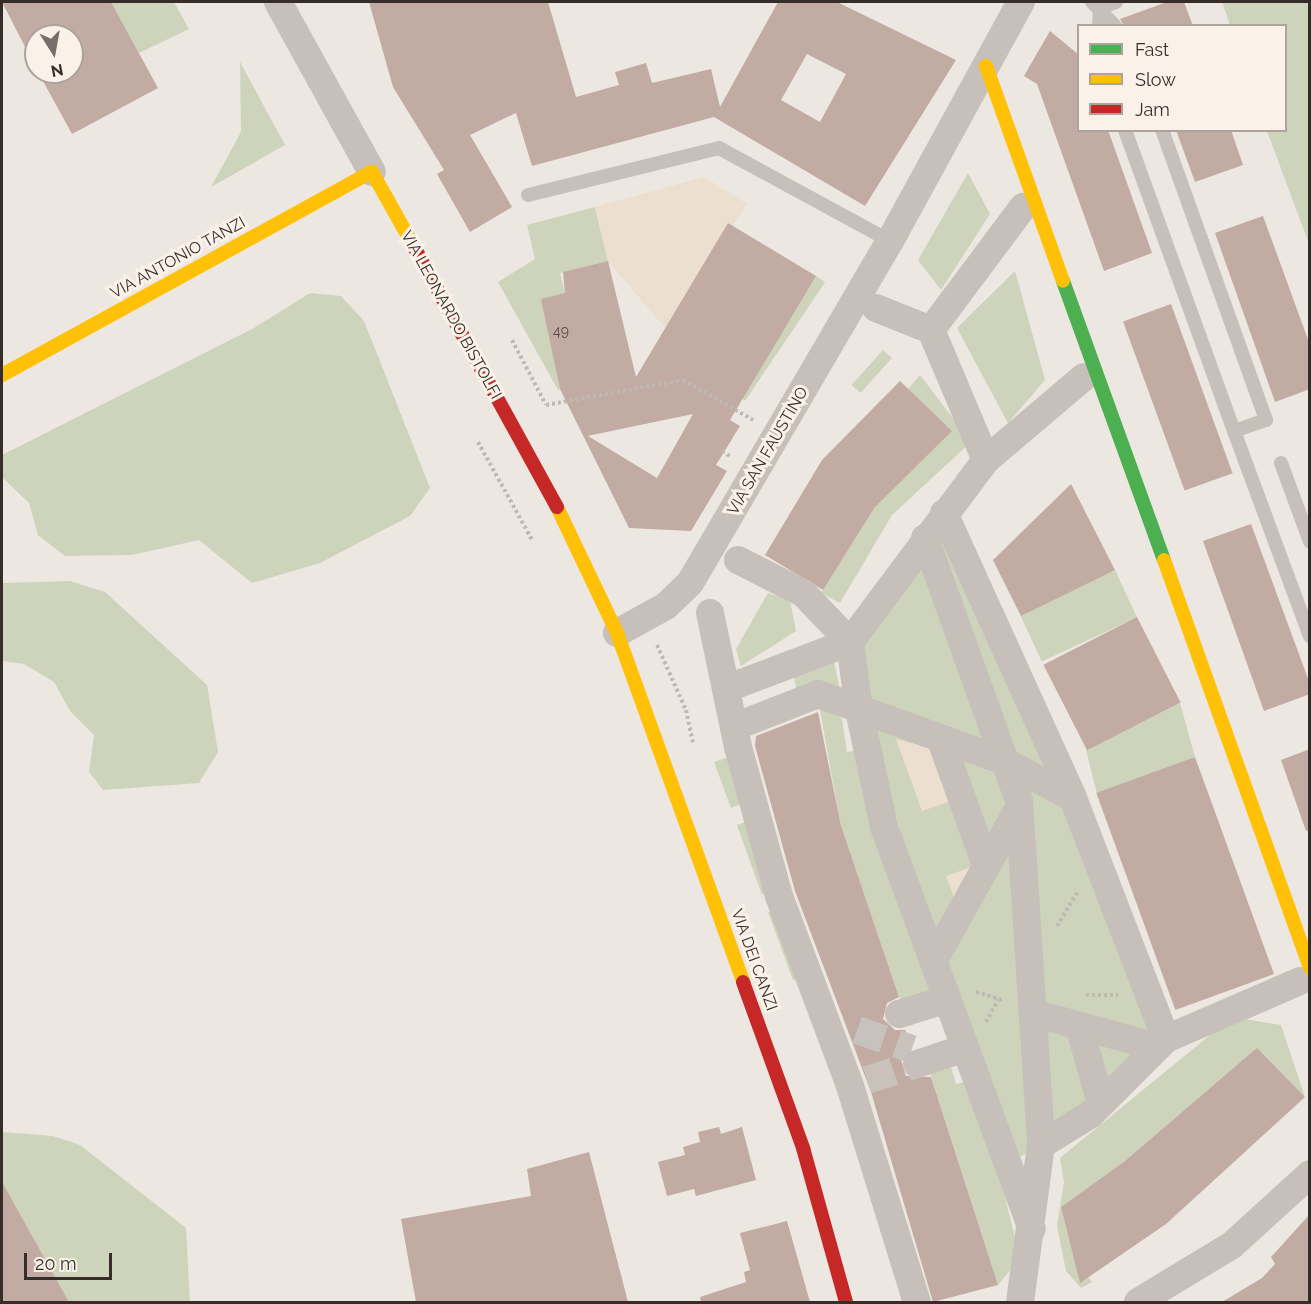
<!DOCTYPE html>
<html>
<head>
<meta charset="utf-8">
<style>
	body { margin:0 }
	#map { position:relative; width:1311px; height:1304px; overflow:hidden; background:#ede7e1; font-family:Raleway,sans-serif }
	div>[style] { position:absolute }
	.green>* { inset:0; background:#ced3bb; transform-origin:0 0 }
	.plaza>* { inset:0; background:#ecdfd0 }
	.building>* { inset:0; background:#c1aba2; transform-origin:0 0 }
	.street-tunnel>* { height:28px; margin-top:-14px; transform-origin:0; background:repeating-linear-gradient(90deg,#c9c2bc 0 28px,transparent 0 42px) }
	.path>* { height:4px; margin-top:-2px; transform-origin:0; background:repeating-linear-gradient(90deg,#bfb8b3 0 3px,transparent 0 6px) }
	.lane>* { height:14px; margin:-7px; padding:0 7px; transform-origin:7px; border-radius:7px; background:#c7c0ba }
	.street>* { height:28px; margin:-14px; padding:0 14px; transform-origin:14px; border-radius:14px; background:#c7c0ba }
	.fast>* { height:14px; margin:-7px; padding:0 7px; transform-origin:7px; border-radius:7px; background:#4caf50 }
	.slow>* { height:14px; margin:-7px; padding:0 7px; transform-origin:7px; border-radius:7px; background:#ffc107 }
	.jam>* { height:14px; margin:-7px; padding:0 7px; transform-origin:7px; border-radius:7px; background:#c62828 }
	span { translate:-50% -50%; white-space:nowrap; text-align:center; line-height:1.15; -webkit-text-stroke:6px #faf2e9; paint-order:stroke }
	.number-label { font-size:14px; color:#5a4c46 }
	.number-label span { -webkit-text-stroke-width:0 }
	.street-label { font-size:16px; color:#372d28 }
	.frame { position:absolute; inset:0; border:3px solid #372d28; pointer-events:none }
	.legend { position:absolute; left:1077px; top:24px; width:210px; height:108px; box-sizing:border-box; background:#faf2e9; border:2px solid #aca39c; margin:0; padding:8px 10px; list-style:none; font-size:18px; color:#372d28 }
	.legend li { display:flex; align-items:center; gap:12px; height:30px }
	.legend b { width:30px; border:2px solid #aca39c }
	.north { position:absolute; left:24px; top:24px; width:60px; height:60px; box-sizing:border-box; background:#faf2e9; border:2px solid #aca39c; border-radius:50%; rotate:169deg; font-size:16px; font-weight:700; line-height:24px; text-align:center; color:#372d28 }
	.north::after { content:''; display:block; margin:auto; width:21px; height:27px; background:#776e69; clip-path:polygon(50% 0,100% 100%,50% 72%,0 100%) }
	.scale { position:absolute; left:24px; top:1253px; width:88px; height:27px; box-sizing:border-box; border:3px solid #372d28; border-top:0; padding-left:8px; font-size:18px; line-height:21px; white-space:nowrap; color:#372d28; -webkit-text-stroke:4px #faf2e9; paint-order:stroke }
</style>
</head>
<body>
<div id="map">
	<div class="green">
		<div style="clip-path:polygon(111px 2px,174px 2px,189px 29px,139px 53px)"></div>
		<div style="clip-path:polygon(1222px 2px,1309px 2px,1309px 244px,1267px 131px,1286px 130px,1286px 26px,1230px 25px)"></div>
		<div style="clip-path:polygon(240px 62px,285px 145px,211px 187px,241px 132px)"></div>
		<div style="clip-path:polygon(968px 173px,990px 214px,941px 290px,918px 260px)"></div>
		<div style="clip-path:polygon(595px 207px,608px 261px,560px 273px,565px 293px,562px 387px,558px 390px,498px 282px,535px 259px,527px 225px)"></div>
		<div style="clip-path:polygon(1015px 271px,1045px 380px,1008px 423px,957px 328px)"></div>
		<div style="left:816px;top:276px;width:11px;height:143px;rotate:34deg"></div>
		<div style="clip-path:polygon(310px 293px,341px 296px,364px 321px,430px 488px,410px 516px,320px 563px,252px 583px,199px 540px,132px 555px,65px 556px,38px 535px,29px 503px,3px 478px,2px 455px,254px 328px)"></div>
		<div style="left:883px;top:350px;width:12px;height:47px;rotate:42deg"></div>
		<div style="clip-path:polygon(920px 375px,971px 442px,892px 515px,840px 603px,821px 593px,875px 507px,908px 389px)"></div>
		<div style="clip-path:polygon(944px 513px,1166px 1039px,1041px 1145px,1007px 1164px,934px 960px,850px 642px)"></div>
		<div style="left:1115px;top:570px;width:52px;height:105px;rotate:65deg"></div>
		<div style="clip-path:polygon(70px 581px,105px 592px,207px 685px,218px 752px,199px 783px,103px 790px,89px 772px,94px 735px,70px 711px,54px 682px,24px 664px,2px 661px,2px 583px)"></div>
		<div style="clip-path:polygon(768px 593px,790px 600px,796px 631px,741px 666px,736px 649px)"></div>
		<div style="clip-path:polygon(833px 657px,840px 690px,796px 688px,793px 671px)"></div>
		<div style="clip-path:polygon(818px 699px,842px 719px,847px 752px,859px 750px,935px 987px,902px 1005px,841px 827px)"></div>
		<div style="clip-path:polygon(1180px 703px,1195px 757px,1097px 794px,1086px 750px)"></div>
		<div style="clip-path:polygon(734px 755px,746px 802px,731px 808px,714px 762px)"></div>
		<div style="clip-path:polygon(749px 821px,769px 892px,762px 895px,737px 825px)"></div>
		<div style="clip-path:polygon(778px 911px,800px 977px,793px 980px,768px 912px)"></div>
		<div style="clip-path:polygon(1232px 1017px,1281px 1025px,1305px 1097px,1257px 1049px,1125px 1161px,1061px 1207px,1080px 1282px,1088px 1277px,1092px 1282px,1081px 1288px,1066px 1271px,1057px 1226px,1064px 1182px,1060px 1158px)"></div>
		<div style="clip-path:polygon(950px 1063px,956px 1084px,965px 1082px,994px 1154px,1017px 1245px,1011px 1269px,998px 1285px,930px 1073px)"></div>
		<div style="clip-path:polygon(2px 1132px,53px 1136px,80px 1145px,186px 1228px,190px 1302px,69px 1302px,10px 1197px,2px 1201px)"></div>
	</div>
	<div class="plaza">
		<div style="clip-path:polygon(704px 177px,747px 204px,665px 328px,608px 261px,595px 207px)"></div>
		<div style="clip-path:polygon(896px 739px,953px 754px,989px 848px,957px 905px,946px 876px,977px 865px,954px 800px,922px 811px)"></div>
	</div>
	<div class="building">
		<div style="clip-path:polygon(2px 2px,111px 2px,158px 88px,72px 134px,38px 72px,72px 72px,72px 36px,36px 36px,36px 68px)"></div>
		<div style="clip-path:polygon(evenodd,369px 2px,548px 2px,576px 97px,619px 85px,615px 72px,646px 63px,652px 83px,711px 69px,720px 107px,778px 2px,837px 2px,956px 60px,865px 206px,714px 117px,532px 166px,516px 113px,470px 135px,512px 207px,470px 232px,437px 174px,444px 170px,393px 87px,369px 2px,807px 54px,846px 74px,820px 122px,781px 100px,807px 54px)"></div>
		<div style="clip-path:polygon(1167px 2px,1184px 2px,1193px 26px,1124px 26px,1120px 19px)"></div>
		<div style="clip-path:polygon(1050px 31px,1078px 54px,1078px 130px,1108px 130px,1152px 253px,1104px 271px,1037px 84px,1024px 76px)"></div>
		<div style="clip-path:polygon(1176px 130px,1231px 130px,1243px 165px,1195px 182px)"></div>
		<div style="clip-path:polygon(1263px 216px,1310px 345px,1310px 389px,1275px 402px,1215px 233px)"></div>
		<div style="clip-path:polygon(evenodd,728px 223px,816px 276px,730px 420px,740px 426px,716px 465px,727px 471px,691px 531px,629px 528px,560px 389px,541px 299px,565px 293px,563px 272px,608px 261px,636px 377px,728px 223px,693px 414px,657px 478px,588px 436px,592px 435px,693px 414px)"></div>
		<div style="left:1171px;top:304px;width:180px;height:51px;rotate:70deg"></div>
		<div style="clip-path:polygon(900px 381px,952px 431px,875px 507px,823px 590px,765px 555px,822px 460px)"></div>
		<div style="clip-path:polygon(1071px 484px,1115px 570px,1021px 616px,993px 560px)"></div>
		<div style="clip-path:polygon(1251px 524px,1310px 684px,1310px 694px,1264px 711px,1203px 541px)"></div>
		<div style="left:1137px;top:617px;width:96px;height:105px;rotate:63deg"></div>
		<div style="clip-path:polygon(818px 712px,841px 826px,899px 997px,887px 1003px,883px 1019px,895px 1030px,905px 1030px,912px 1048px,901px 1060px,906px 1076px,931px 1077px,998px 1285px,933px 1302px,871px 1092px,795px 891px,755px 746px,756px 736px)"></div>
		<div style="clip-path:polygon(1310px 749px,1310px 830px,1306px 831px,1281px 760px)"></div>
		<div style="left:1195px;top:757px;width:231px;height:105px;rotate:70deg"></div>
		<div style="clip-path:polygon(1257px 1048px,1305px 1097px,1166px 1224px,1080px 1283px,1061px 1207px,1125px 1161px)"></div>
		<div style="clip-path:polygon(719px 1127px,721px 1134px,742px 1127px,756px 1180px,696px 1196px,694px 1189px,667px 1196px,658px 1162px,685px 1155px,683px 1147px,700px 1142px,698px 1132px)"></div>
		<div style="clip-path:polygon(589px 1152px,628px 1302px,416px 1302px,401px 1219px,531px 1196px,527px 1169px)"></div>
		<div style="clip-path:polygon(2px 1182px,69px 1302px,2px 1302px)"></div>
		<div style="clip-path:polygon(1310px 1214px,1310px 1302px,1222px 1302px,1262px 1278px,1275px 1264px,1271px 1257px)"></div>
		<div style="clip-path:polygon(787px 1221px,810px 1302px,701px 1302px,700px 1297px,746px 1282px,744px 1272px,750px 1270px,740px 1233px)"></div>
	</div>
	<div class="street-tunnel">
		<div style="left:857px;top:1030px;width:58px;rotate:19.1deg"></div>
		<div style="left:867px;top:1080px;width:52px;rotate:-17.7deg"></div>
	</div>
	<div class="path">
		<div style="left:512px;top:340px;width:73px;rotate:62.4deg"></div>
		<div style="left:546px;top:405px;width:139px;rotate:-10.3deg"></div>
		<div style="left:683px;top:380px;width:81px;rotate:29.7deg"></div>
		<div style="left:478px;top:442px;width:112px;rotate:61.1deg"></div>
		<div style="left:722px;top:451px;width:11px;rotate:34deg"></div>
		<div style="left:657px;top:645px;width:71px;rotate:66deg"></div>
		<div style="left:686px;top:710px;width:35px;rotate:78deg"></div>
		<div style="left:1057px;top:926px;width:41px;rotate:-59deg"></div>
		<div style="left:976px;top:992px;width:28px;rotate:17deg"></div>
		<div style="left:1086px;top:995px;width:32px"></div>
		<div style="left:986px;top:1022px;width:26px;rotate:-61deg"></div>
	</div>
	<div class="lane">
		<div style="left:1092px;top:2px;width:33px;rotate:46deg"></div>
		<div style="left:1100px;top:7px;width:17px;rotate:-17deg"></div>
		<div style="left:1099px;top:26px;width:22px;rotate:-87deg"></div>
		<div style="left:1125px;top:130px;width:320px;rotate:70.1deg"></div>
		<div style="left:1234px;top:431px;width:34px;rotate:-19deg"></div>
		<div style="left:1266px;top:420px;width:308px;rotate:-109.7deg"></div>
		<div style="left:528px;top:195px;width:197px;rotate:-13.8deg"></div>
		<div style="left:719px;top:148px;width:195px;rotate:28.5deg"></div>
		<div style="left:1234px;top:431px;width:219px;rotate:69.7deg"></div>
		<div style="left:1281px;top:463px;width:84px;rotate:69.8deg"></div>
	</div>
	<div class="street">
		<div style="left:278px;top:2px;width:194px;rotate:61.1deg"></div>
		<div style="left:876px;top:308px;width:59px;rotate:21.8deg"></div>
		<div style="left:931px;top:330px;width:141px;rotate:67.1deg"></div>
		<div style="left:986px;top:460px;width:227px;rotate:126.8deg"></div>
		<div style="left:850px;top:642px;width:69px;rotate:82.5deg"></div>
		<div style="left:859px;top:710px;width:120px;rotate:77.9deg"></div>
		<div style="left:884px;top:827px;width:428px;rotate:69.8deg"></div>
		<div style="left:931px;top:330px;width:154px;rotate:-53.2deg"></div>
		<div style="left:986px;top:460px;width:128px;rotate:-40.3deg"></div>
		<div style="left:944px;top:513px;width:313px;rotate:65.6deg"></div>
		<div style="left:1073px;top:798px;width:258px;rotate:68.9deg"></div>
		<div style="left:1166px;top:1039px;width:106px;rotate:135deg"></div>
		<div style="left:1091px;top:1114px;width:59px;rotate:148.2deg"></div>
		<div style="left:925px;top:538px;width:279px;rotate:70.3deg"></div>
		<div style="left:1019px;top:801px;width:345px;rotate:86.3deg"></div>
		<div style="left:1041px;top:1145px;width:158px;rotate:97.6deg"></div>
		<div style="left:710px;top:613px;width:137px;rotate:78.2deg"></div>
		<div style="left:738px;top:747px;width:155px;rotate:74.6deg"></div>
		<div style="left:779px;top:896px;width:203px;rotate:69.5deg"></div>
		<div style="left:850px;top:1086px;width:226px;rotate:72.8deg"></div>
		<div style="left:617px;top:633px;width:56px;rotate:-28.9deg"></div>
		<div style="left:666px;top:606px;width:33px;rotate:-44deg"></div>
		<div style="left:690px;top:583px;width:396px;rotate:-59.7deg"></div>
		<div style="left:890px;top:241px;width:273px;rotate:-61.3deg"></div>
		<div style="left:728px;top:688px;width:130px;rotate:-20.7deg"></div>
		<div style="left:850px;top:642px;width:68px;rotate:-133.8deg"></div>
		<div style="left:803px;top:593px;width:73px;rotate:-153.1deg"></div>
		<div style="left:734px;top:727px;width:90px;rotate:-21.4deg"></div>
		<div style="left:818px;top:694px;width:198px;rotate:19.8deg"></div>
		<div style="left:1004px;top:761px;width:78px;rotate:28.2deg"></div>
		<div style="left:942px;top:743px;width:130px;rotate:70.2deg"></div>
		<div style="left:934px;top:960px;width:174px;rotate:-60.8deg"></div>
		<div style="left:1033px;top:1013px;width:129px;rotate:15.3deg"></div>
		<div style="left:899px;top:1014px;width:51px;rotate:-17deg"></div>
		<div style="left:1079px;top:1026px;width:80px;rotate:74.1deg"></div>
		<div style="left:1166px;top:1039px;width:146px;rotate:-23.4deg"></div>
		<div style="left:917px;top:1064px;width:51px;rotate:-18.4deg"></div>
		<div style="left:1138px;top:1302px;width:110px;rotate:-31.2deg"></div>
		<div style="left:1232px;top:1245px;width:105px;rotate:-42.3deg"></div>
	</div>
	<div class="fast">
		<div style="left:1063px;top:281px;width:297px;rotate:70.1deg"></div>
	</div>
	<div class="slow">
		<div style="left:986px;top:66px;width:228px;rotate:70.3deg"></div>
		<div style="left:2px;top:375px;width:422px;rotate:-28.8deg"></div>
		<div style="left:372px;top:172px;width:84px;rotate:60.7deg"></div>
		<div style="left:557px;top:507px;width:140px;rotate:64.5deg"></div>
		<div style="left:617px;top:633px;width:371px;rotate:70.1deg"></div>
		<div style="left:1164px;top:560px;width:433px;rotate:70.3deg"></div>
	</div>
	<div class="jam">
		<div style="left:413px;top:245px;width:299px;rotate:61.2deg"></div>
		<div style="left:743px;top:982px;width:177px;rotate:70.1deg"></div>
		<div style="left:803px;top:1148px;width:160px;rotate:74.4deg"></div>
	</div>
	<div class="number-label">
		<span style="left:561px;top:331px">49</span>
	</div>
	<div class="street-label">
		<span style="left:178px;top:258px;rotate:-29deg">VIA ANTONIO TANZI</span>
		<span style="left:451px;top:315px;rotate:61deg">VIA LEONARDO BISTOLFI</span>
		<span style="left:768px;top:451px;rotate:-60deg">VIA SAN FAUSTINO</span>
		<span style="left:754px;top:960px;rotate:70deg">VIA DEI CANZI</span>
	</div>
	<div class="frame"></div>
	<ul class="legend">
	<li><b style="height:8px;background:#4caf50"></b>Fast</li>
	<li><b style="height:8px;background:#ffc107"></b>Slow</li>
	<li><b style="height:8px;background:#c62828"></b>Jam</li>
	</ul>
	<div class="north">N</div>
	<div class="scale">20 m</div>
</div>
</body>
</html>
